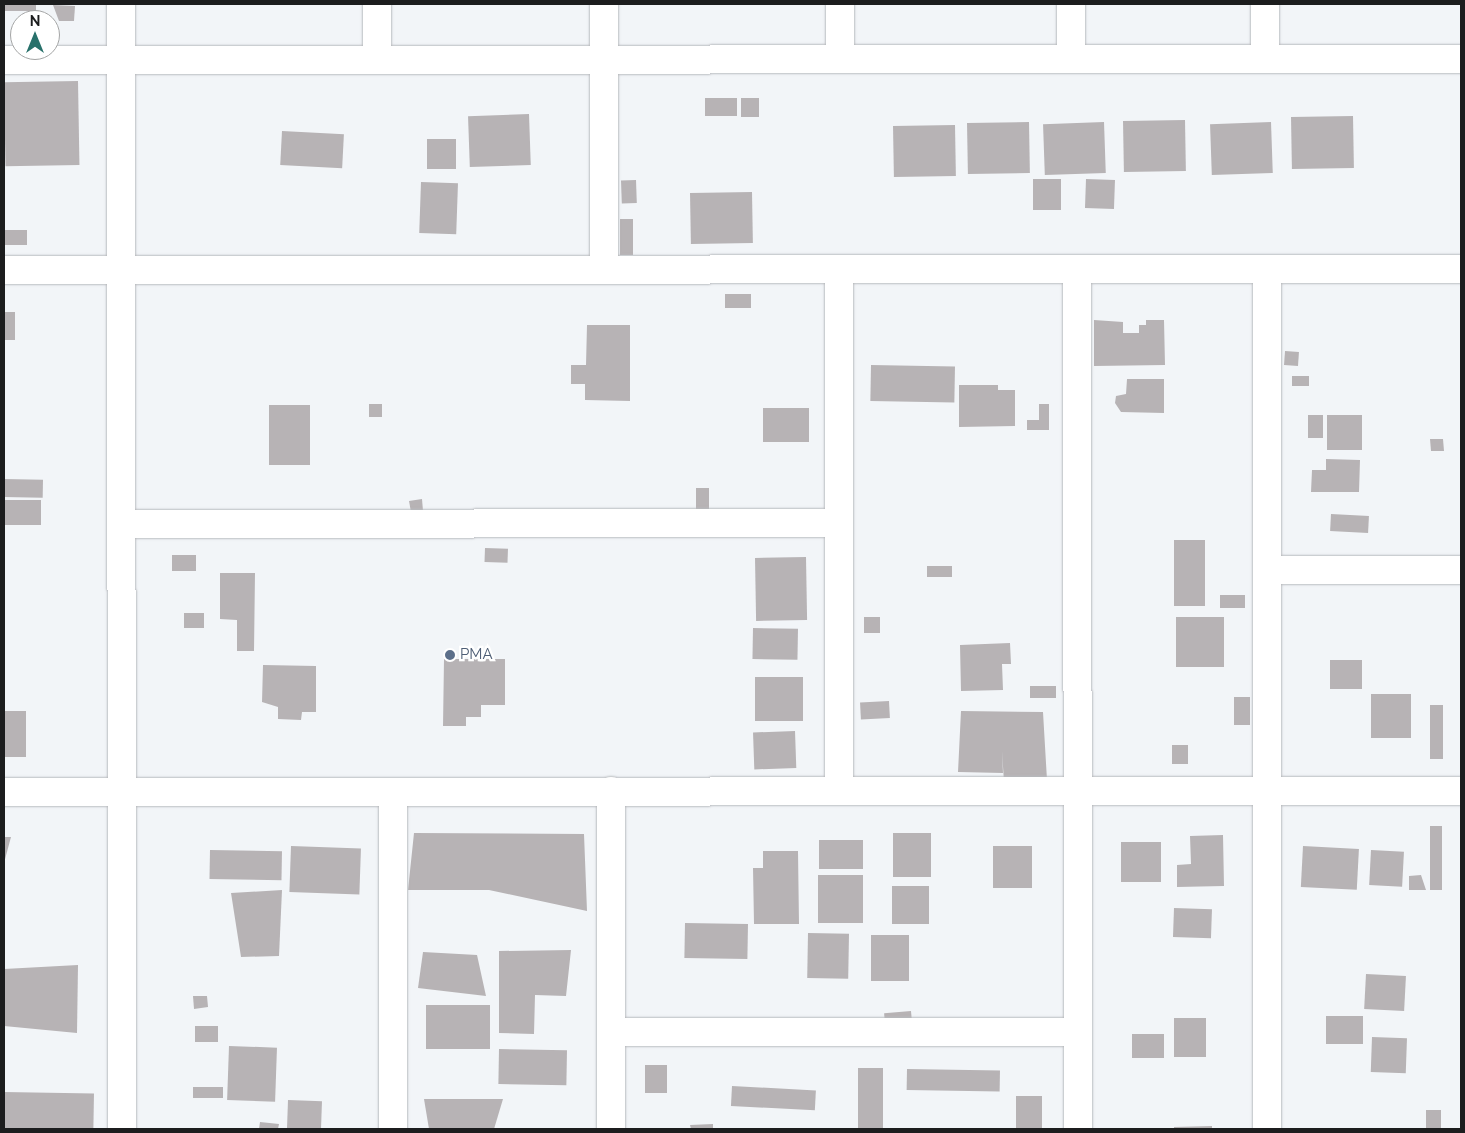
<!DOCTYPE html>
<html>
<head>
<meta charset="utf-8">
<style>
	body { margin:0 }
	#map { position:relative; width:1465px; height:1133px; overflow:hidden; background:#f2f5f8; font-family:Raleway,sans-serif }
	div>[style] { position:absolute }
	.building>* { inset:0; background:#b7b3b5; transform-origin:0 0 }
	.roads { filter:drop-shadow(0 0 1px #b6b9bd) drop-shadow(0 0 1px #b6b9bd) }
	.minor>* { height:28px; margin:-14px; padding:0 14px; transform-origin:14px; border-radius:14px; background:#fff }
	.tertiary>* { height:28px; margin:-14px; padding:0 14px; transform-origin:14px; border-radius:14px; background:#fff }
	.dots>* { width:14px; height:14px; translate:-50% -50%; box-sizing:border-box; border:2px solid #fff; border-radius:50% }
	span { translate:-50% -50%; white-space:nowrap; text-align:center; line-height:1.15; -webkit-text-stroke:4.5px #fff; paint-order:stroke }
	.service-label { font-size:15px; color:#4e5e75 }
	.left { translate:0 -50%; text-align:left }
	.frame { position:absolute; inset:0; border:5px solid #1c1d1e; pointer-events:none }
	.north { position:absolute; left:10px; top:10px; width:50px; height:50px; box-sizing:border-box; background:#fff; border:1px solid #a4a5a5; border-radius:50%; rotate:0deg; font-size:14px; font-weight:700; line-height:20px; text-align:center; color:#1c1d1e }
	.north::after { content:''; display:block; margin:auto; width:18px; height:22px; background:#28716b; clip-path:polygon(50% 0,100% 100%,50% 72%,0 100%) }
</style>
</head>
<body>
<div id="map">
	<div class="building">
		<div style="left:4px;top:4px;width:32px;height:7px"></div>
		<div style="clip-path:polygon(53px 5px,75px 6px,74px 21px,59px 21px)"></div>
		<div style="left:78px;top:81px;width:84px;height:74px;rotate:89deg"></div>
		<div style="left:737px;top:98px;width:18px;height:32px;rotate:90deg"></div>
		<div style="left:759px;top:98px;width:19px;height:18px;rotate:90deg"></div>
		<div style="left:529px;top:114px;width:51px;height:61px;rotate:88deg"></div>
		<div style="left:1353px;top:116px;width:52px;height:62px;rotate:89deg"></div>
		<div style="left:1185px;top:120px;width:51px;height:62px;rotate:89deg"></div>
		<div style="left:1029px;top:122px;width:51px;height:62px;rotate:89deg"></div>
		<div style="left:1104px;top:122px;width:51px;height:61px;rotate:88deg"></div>
		<div style="left:1271px;top:122px;width:51px;height:61px;rotate:88deg"></div>
		<div style="left:955px;top:125px;width:51px;height:62px;rotate:89deg"></div>
		<div style="left:282px;top:131px;width:62px;height:34px;rotate:3deg"></div>
		<div style="left:427px;top:139px;width:29px;height:30px"></div>
		<div style="left:1033px;top:179px;width:28px;height:31px"></div>
		<div style="left:1086px;top:179px;width:29px;height:29px;rotate:2deg"></div>
		<div style="left:636px;top:180px;width:23px;height:15px;rotate:88deg"></div>
		<div style="left:421px;top:182px;width:37px;height:51px;rotate:2deg"></div>
		<div style="left:752px;top:192px;width:51px;height:62px;rotate:89deg"></div>
		<div style="left:620px;top:219px;width:13px;height:36px"></div>
		<div style="left:4px;top:230px;width:23px;height:15px"></div>
		<div style="left:725px;top:294px;width:26px;height:14px"></div>
		<div style="left:4px;top:312px;width:11px;height:28px"></div>
		<div style="clip-path:polygon(1094px 320px,1123px 322px,1123px 333px,1139px 333px,1139px 325px,1146px 325px,1146px 320px,1164px 320px,1165px 365px,1094px 366px)"></div>
		<div style="clip-path:polygon(587px 325px,630px 325px,630px 401px,585px 400px,585px 384px,571px 384px,571px 365px,586px 365px)"></div>
		<div style="left:1285px;top:351px;width:14px;height:14px;rotate:4deg"></div>
		<div style="left:871px;top:365px;width:84px;height:36px;rotate:1deg"></div>
		<div style="left:1292px;top:376px;width:17px;height:10px"></div>
		<div style="clip-path:polygon(1127px 379px,1164px 379px,1164px 413px,1121px 412px,1115px 403px,1116px 396px,1126px 394px)"></div>
		<div style="clip-path:polygon(959px 385px,998px 385px,998px 390px,1015px 390px,1015px 426px,959px 427px)"></div>
		<div style="left:369px;top:404px;width:13px;height:13px"></div>
		<div style="clip-path:polygon(1039px 404px,1049px 404px,1049px 430px,1027px 430px,1027px 420px,1039px 420px)"></div>
		<div style="left:269px;top:405px;width:41px;height:60px"></div>
		<div style="left:763px;top:408px;width:46px;height:34px"></div>
		<div style="left:1308px;top:415px;width:15px;height:23px"></div>
		<div style="left:1327px;top:415px;width:35px;height:35px"></div>
		<div style="clip-path:polygon(1430px 439px,1443px 439px,1444px 451px,1431px 451px)"></div>
		<div style="clip-path:polygon(1326px 459px,1360px 460px,1359px 492px,1311px 492px,1312px 470px,1326px 470px)"></div>
		<div style="left:4px;top:479px;width:39px;height:18px;rotate:1deg"></div>
		<div style="left:696px;top:488px;width:13px;height:25px"></div>
		<div style="clip-path:polygon(422px 499px,423px 511px,411px 512px,409px 501px)"></div>
		<div style="left:4px;top:500px;width:37px;height:25px"></div>
		<div style="left:1331px;top:514px;width:38px;height:17px;rotate:3deg"></div>
		<div style="left:1174px;top:540px;width:31px;height:66px"></div>
		<div style="left:485px;top:548px;width:23px;height:14px;rotate:2deg"></div>
		<div style="left:172px;top:555px;width:24px;height:16px"></div>
		<div style="left:806px;top:557px;width:63px;height:51px;rotate:89deg"></div>
		<div style="left:927px;top:566px;width:25px;height:11px"></div>
		<div style="clip-path:polygon(220px 573px,255px 573px,254px 651px,237px 651px,237px 620px,220px 619px)"></div>
		<div style="left:1220px;top:595px;width:25px;height:13px"></div>
		<div style="left:184px;top:613px;width:20px;height:15px"></div>
		<div style="left:864px;top:617px;width:16px;height:16px"></div>
		<div style="left:1176px;top:617px;width:48px;height:50px"></div>
		<div style="left:753px;top:628px;width:45px;height:31px;rotate:1deg"></div>
		<div style="clip-path:polygon(1010px 643px,1011px 664px,1002px 664px,1003px 690px,961px 691px,960px 645px)"></div>
		<div style="clip-path:polygon(444px 659px,505px 659px,505px 705px,481px 705px,481px 717px,466px 717px,466px 726px,443px 726px)"></div>
		<div style="left:1330px;top:660px;width:32px;height:29px"></div>
		<div style="clip-path:polygon(263px 665px,316px 666px,316px 712px,302px 712px,301px 720px,278px 719px,278px 707px,262px 702px)"></div>
		<div style="left:755px;top:677px;width:48px;height:44px"></div>
		<div style="left:1056px;top:686px;width:12px;height:26px;rotate:90deg"></div>
		<div style="left:1371px;top:694px;width:40px;height:44px"></div>
		<div style="left:1234px;top:697px;width:16px;height:28px"></div>
		<div style="left:889px;top:701px;width:17px;height:29px;rotate:87deg"></div>
		<div style="left:1430px;top:705px;width:13px;height:54px"></div>
		<div style="left:4px;top:711px;width:22px;height:46px"></div>
		<div style="clip-path:polygon(961px 711px,1043px 712px,1047px 780px,1004px 782px,1002px 751px,1003px 773px,958px 772px)"></div>
		<div style="left:795px;top:731px;width:37px;height:42px;rotate:88deg"></div>
		<div style="left:1172px;top:745px;width:16px;height:19px"></div>
		<div style="left:1430px;top:826px;width:12px;height:64px"></div>
		<div style="clip-path:polygon(414px 833px,584px 834px,587px 911px,489px 890px,408px 890px)"></div>
		<div style="left:893px;top:833px;width:38px;height:44px"></div>
		<div style="clip-path:polygon(1223px 835px,1224px 886px,1177px 887px,1177px 865px,1191px 864px,1190px 836px)"></div>
		<div style="clip-path:polygon(4px 837px,11px 837px,4px 863px)"></div>
		<div style="left:819px;top:840px;width:44px;height:29px"></div>
		<div style="left:1121px;top:842px;width:40px;height:40px"></div>
		<div style="left:291px;top:846px;width:70px;height:46px;rotate:2deg"></div>
		<div style="left:993px;top:846px;width:39px;height:42px"></div>
		<div style="left:1303px;top:846px;width:56px;height:41px;rotate:3deg"></div>
		<div style="left:210px;top:850px;width:72px;height:29px;rotate:1deg"></div>
		<div style="left:1371px;top:850px;width:33px;height:35px;rotate:3deg"></div>
		<div style="clip-path:polygon(763px 851px,798px 851px,799px 924px,754px 924px,753px 868px,763px 868px)"></div>
		<div style="left:818px;top:875px;width:45px;height:48px"></div>
		<div style="clip-path:polygon(1421px 875px,1426px 890px,1409px 890px,1409px 876px)"></div>
		<div style="left:892px;top:886px;width:37px;height:38px"></div>
		<div style="clip-path:polygon(282px 890px,279px 956px,241px 957px,231px 893px)"></div>
		<div style="left:1174px;top:908px;width:38px;height:29px;rotate:2deg"></div>
		<div style="left:685px;top:923px;width:63px;height:35px;rotate:1deg"></div>
		<div style="left:808px;top:933px;width:41px;height:45px;rotate:1deg"></div>
		<div style="left:871px;top:935px;width:38px;height:46px"></div>
		<div style="clip-path:polygon(571px 950px,566px 996px,535px 995px,534px 1034px,499px 1033px,499px 951px)"></div>
		<div style="clip-path:polygon(423px 952px,477px 955px,486px 996px,418px 988px)"></div>
		<div style="clip-path:polygon(78px 965px,77px 1033px,4px 1026px,4px 969px)"></div>
		<div style="left:1366px;top:974px;width:40px;height:35px;rotate:3deg"></div>
		<div style="clip-path:polygon(193px 996px,207px 996px,208px 1007px,194px 1009px)"></div>
		<div style="left:426px;top:1005px;width:64px;height:44px"></div>
		<div style="left:911px;top:1011px;width:11px;height:27px;rotate:85deg"></div>
		<div style="left:1363px;top:1016px;width:28px;height:37px;rotate:90deg"></div>
		<div style="left:1174px;top:1018px;width:32px;height:39px"></div>
		<div style="left:195px;top:1026px;width:23px;height:16px"></div>
		<div style="left:1132px;top:1034px;width:32px;height:24px"></div>
		<div style="left:1372px;top:1037px;width:35px;height:35px;rotate:2deg"></div>
		<div style="left:229px;top:1046px;width:48px;height:54px;rotate:2deg"></div>
		<div style="left:499px;top:1049px;width:68px;height:35px;rotate:1deg"></div>
		<div style="left:645px;top:1065px;width:22px;height:28px"></div>
		<div style="left:858px;top:1068px;width:25px;height:61px"></div>
		<div style="left:907px;top:1069px;width:93px;height:21px;rotate:1deg"></div>
		<div style="left:732px;top:1086px;width:84px;height:20px;rotate:3deg"></div>
		<div style="left:193px;top:1087px;width:30px;height:11px"></div>
		<div style="left:4px;top:1092px;width:90px;height:37px;rotate:1deg"></div>
		<div style="left:1016px;top:1096px;width:26px;height:33px"></div>
		<div style="clip-path:polygon(424px 1099px,503px 1099px,494px 1129px,429px 1129px)"></div>
		<div style="left:288px;top:1100px;width:34px;height:29px;rotate:2deg"></div>
		<div style="left:1426px;top:1110px;width:15px;height:19px"></div>
		<div style="clip-path:polygon(260px 1122px,279px 1124px,278px 1129px,259px 1129px)"></div>
		<div style="clip-path:polygon(713px 1124px,713px 1129px,691px 1129px,690px 1125px)"></div>
		<div style="clip-path:polygon(1212px 1126px,1212px 1129px,1174px 1129px,1174px 1127px)"></div>
	</div>
	<div class="roads">
		<div class="minor">
			<div style="left:121px;top:4px;width:1125px;rotate:89.95deg"></div>
			<div style="left:377px;top:4px;width:56px;rotate:90deg"></div>
			<div style="left:604px;top:4px;width:265px;rotate:90deg"></div>
			<div style="left:840px;top:4px;width:55px;rotate:90deg"></div>
			<div style="left:1071px;top:4px;width:55px;rotate:90deg"></div>
			<div style="left:1265px;top:4px;width:55px;rotate:90deg"></div>
			<div style="left:839px;top:269px;width:522px;rotate:90deg"></div>
			<div style="left:1077px;top:269px;width:860px;rotate:89.93deg"></div>
			<div style="left:1267px;top:269px;width:860px;rotate:90deg"></div>
			<div style="left:4px;top:270px;width:1457px;rotate:-0.04deg"></div>
			<div style="left:121px;top:524px;width:718px;rotate:-0.08deg"></div>
			<div style="left:1267px;top:570px;width:194px"></div>
			<div style="left:611px;top:791px;width:338px;rotate:90deg"></div>
			<div style="left:4px;top:792px;width:1457px;rotate:-0.04deg"></div>
			<div style="left:393px;top:792px;width:337px;rotate:90deg"></div>
			<div style="left:611px;top:1032px;width:467px"></div>
		</div>
		<div class="tertiary">
			<div style="left:4px;top:60px;width:1457px;rotate:-0.04deg"></div>
		</div>
	</div>
	<div class="dots">
		<div style="left:450px;top:655px;background:#5c6f8a"></div>
	</div>
	<div class="service-label">
		<span class="left" style="left:460px;top:655px">PMA</span>
	</div>
	<div class="frame"></div>
	<div class="north">N</div>
</div>
</body>
</html>
